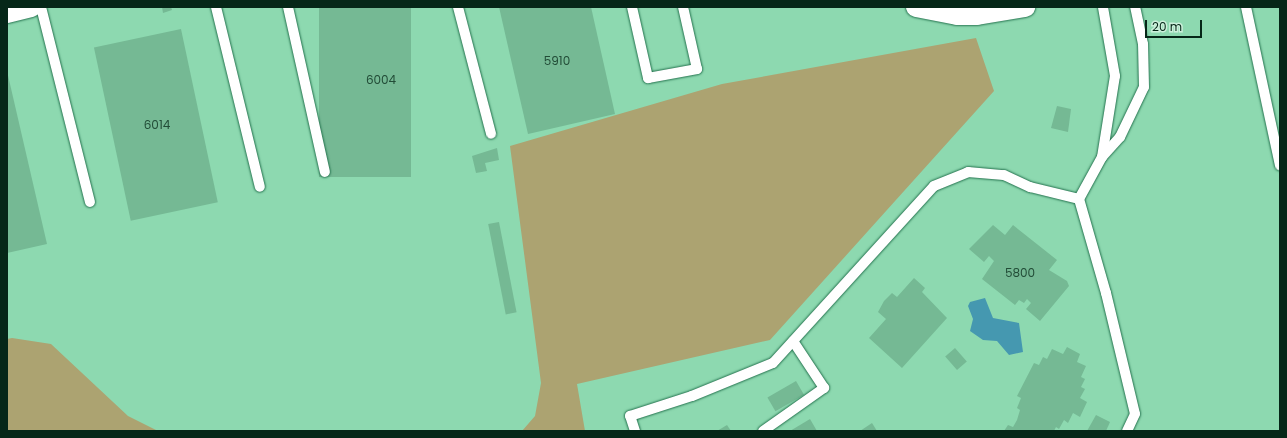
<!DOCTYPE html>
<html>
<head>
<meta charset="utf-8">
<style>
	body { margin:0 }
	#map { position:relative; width:1287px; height:438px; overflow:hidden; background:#8dd9b0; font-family:Poppins,sans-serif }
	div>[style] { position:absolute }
	.green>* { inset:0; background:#aca371 }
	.water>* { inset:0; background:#4598b0 }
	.building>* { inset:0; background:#75b994; transform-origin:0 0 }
	.roads { filter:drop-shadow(0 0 1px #24724e) drop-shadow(0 0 1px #24724e) }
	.service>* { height:10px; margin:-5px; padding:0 5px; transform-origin:5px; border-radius:5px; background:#fff }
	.minor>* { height:20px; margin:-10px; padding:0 10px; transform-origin:10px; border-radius:10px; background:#fff }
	span { translate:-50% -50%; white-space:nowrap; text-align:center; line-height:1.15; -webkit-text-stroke:3.5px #ccf0db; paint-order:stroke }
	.number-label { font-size:12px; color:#224c37 }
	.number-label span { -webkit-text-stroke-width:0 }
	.frame { position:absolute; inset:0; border:8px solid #062718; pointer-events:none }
	.scale { position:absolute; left:1145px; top:20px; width:57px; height:18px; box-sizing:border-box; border:2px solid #062718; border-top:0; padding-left:5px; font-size:12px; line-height:14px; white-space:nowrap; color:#062718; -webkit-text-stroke:3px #ccf0db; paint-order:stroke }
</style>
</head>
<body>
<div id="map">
	<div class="green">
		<div style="clip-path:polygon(976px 38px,994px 91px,770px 340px,577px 384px,585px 431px,522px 431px,535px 416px,541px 383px,510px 146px,722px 84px)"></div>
		<div style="clip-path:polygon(12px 338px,51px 344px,128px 416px,158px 431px,7px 431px,7px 339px)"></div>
	</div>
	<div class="water">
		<div style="clip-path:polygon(985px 298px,993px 318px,1019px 323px,1023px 352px,1009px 355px,997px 341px,983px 340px,970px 331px,973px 319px,968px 306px,970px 302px)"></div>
	</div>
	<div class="building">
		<div style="clip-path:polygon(162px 7px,171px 7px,172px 10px,163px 13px)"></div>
		<div style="left:319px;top:7px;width:92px;height:170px"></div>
		<div style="clip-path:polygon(499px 7px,591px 7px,615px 114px,528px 134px)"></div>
		<div style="left:181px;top:29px;width:177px;height:89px;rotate:78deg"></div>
		<div style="clip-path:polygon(7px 71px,47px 244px,7px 253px)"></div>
		<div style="clip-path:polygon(1057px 106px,1071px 109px,1068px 132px,1051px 128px)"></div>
		<div style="clip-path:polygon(497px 148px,499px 160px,485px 163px,487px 171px,476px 173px,472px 156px)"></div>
		<div style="left:499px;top:222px;width:92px;height:11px;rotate:79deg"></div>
		<div style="clip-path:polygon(993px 225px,1005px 235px,1013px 225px,1057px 260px,1049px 270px,1067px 281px,1069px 286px,1040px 321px,1026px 309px,1031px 303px,1027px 299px,1024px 303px,1019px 300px,1015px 305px,982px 279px,994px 261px,989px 256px,984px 262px,969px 249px)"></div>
		<div style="clip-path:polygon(914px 278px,925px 288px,922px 292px,947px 318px,902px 368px,869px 338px,886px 319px,878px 312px,884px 301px,892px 293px,897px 297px)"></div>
		<div style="clip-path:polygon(1067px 347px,1080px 354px,1077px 362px,1086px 366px,1081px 377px,1085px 379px,1081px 387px,1085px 389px,1080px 398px,1087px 402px,1080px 417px,1073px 413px,1068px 423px,1064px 420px,1059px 429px,1056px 427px,1054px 431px,1004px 431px,1008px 425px,1013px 427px,1017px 420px,1020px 410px,1017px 408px,1021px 398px,1017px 396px,1034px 363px,1039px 365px,1043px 357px,1047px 359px,1052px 349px,1063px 354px)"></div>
		<div style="left:955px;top:348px;width:18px;height:13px;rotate:49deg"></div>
		<div style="left:796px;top:381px;width:16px;height:33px;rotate:60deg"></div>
		<div style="clip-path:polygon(1096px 415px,1110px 422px,1106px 431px,1087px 431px)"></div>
		<div style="clip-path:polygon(810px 419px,817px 431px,790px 431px)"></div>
		<div style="clip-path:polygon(872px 423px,877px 431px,860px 431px)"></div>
		<div style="clip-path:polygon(727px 425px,731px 431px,717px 431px)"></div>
	</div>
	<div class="roads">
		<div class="service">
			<div style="left:41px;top:7px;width:201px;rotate:75.9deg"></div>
			<div style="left:216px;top:7px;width:185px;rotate:76.3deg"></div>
			<div style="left:288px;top:7px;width:169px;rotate:77.4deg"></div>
			<div style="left:458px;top:7px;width:131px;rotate:75.4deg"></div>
			<div style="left:632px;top:7px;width:73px;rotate:77.3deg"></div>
			<div style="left:648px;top:78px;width:50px;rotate:-10.4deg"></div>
			<div style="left:697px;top:69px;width:64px;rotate:-102.7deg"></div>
			<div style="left:1246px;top:7px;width:162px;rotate:77.9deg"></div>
			<div style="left:1102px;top:157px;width:82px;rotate:-80.9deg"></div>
			<div style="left:1115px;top:76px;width:70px;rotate:-99.9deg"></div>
			<div style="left:1079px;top:199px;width:48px;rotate:-61.3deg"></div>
			<div style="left:1102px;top:157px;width:27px;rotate:-48deg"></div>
			<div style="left:1120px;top:137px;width:55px;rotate:-64.4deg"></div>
			<div style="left:1144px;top:87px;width:43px;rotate:-91.3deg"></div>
			<div style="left:1143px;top:44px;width:38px;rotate:-102deg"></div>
			<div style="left:635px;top:431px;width:16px;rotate:-108deg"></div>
			<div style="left:630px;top:416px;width:65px;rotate:-17.9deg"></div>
			<div style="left:692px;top:396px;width:87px;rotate:-22.2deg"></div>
			<div style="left:773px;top:363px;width:239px;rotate:-47.7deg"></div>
			<div style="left:934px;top:186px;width:37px;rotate:-22deg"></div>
			<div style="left:968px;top:172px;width:36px;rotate:5deg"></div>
			<div style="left:1004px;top:175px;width:29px;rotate:25deg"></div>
			<div style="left:1030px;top:187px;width:50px;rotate:13.8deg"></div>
			<div style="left:1079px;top:199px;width:98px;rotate:74deg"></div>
			<div style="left:1106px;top:293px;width:124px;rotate:76.5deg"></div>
			<div style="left:1135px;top:414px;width:19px;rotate:115deg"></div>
			<div style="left:763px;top:431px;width:75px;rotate:-35.2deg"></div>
			<div style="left:824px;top:388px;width:56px;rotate:-123.4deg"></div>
		</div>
		<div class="minor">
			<div style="left:916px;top:7px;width:42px;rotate:11deg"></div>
			<div style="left:957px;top:15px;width:20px"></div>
			<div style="left:977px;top:15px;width:49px;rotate:-9.5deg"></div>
			<div style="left:7px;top:13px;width:25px;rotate:-14deg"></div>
		</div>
	</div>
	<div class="number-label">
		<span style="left:557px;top:61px">5910</span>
		<span style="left:381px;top:80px">6004</span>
		<span style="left:157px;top:125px">6014</span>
		<span style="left:1020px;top:273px">5800</span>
	</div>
	<div class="frame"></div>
	<div class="scale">20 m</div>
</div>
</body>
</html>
